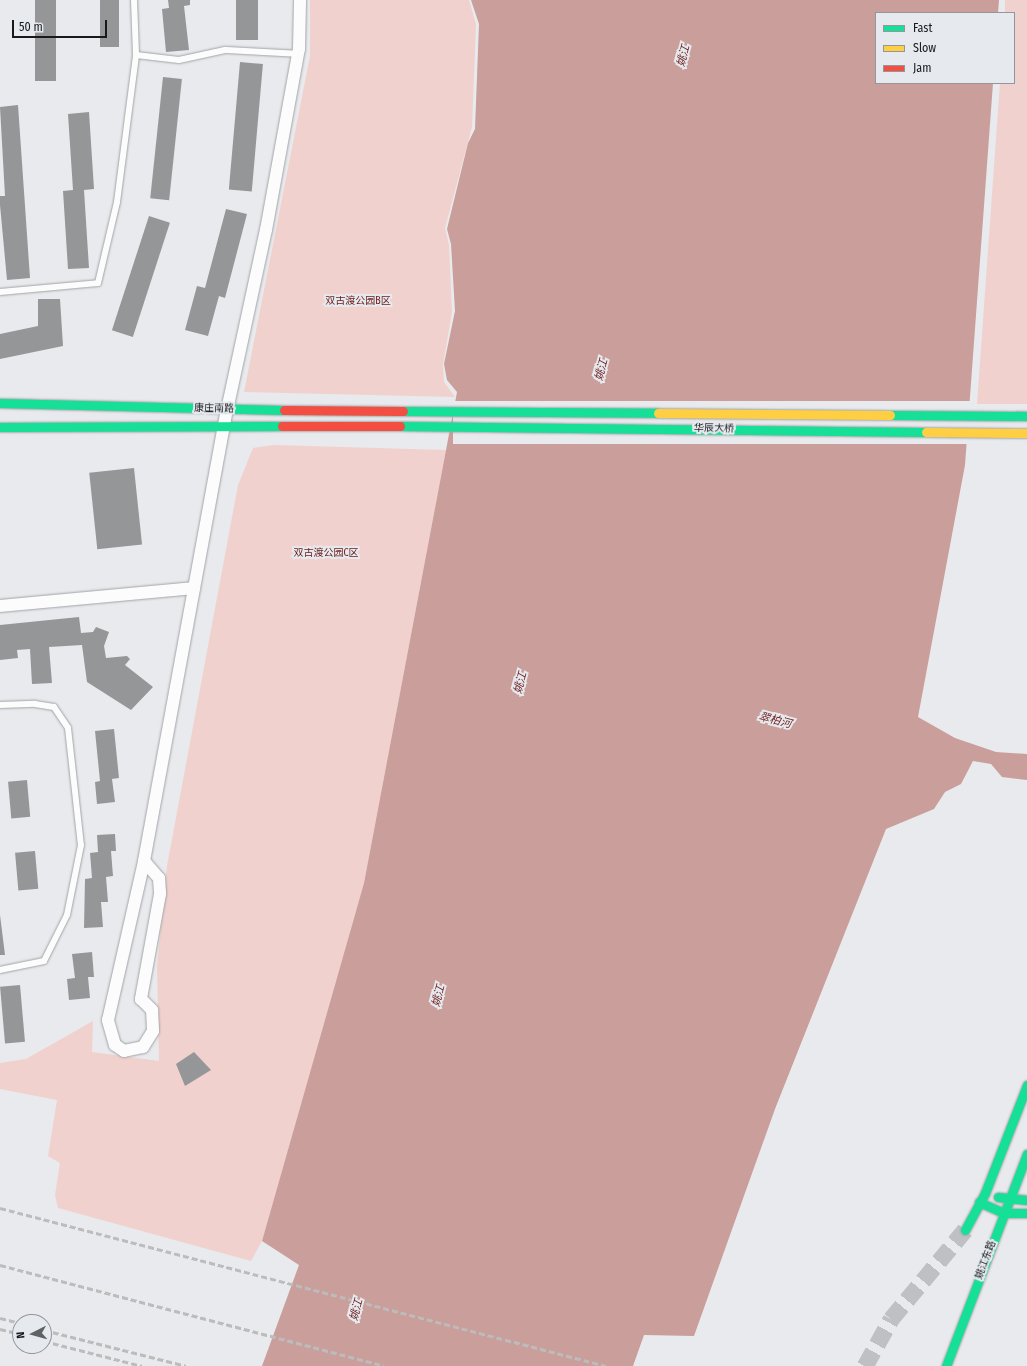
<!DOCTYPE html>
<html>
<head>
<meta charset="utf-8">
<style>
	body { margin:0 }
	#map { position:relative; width:1027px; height:1366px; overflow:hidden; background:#e8eaed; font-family:"Fira Sans Condensed","Noto Sans SC",sans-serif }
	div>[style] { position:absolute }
	.green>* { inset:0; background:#f1d1ce }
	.water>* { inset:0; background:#ca9e9a }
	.pier>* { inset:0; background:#e8eaed; transform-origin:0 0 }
	.building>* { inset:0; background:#949698; transform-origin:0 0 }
	.secondary-tunnel>* { height:17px; margin-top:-8.5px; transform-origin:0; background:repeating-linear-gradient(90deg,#bec0c3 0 17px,transparent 0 25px) }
	.roads { filter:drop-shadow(0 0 1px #a2a4a6) drop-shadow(0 0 1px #a2a4a6) }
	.lane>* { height:6px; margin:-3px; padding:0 3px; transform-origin:3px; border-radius:3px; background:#fcfcfc }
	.street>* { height:12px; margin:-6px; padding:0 6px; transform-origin:6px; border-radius:6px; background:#fcfcfc }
	.fast>* { height:9px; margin:-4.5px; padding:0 4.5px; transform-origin:4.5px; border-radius:4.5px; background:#16e098 }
	.slow>* { height:9px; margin:-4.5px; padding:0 4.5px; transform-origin:4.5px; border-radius:4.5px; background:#ffcf43 }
	.jam>* { height:9px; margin:-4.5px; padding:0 4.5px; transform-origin:4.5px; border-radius:4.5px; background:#f24e42 }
	.rail>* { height:3px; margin-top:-1.5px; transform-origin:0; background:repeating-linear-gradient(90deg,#bcbcbd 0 6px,transparent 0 9px) }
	span { translate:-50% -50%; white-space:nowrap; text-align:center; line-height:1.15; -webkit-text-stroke:4px #e6eaef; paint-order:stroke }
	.park-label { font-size:10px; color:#6e201e }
	.street-label { font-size:10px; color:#17191b }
	.water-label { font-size:11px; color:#712220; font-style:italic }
	.legend { position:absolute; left:875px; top:12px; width:140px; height:72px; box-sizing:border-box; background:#e6eaef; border:1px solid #93969a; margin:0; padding:5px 7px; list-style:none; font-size:12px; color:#17191b }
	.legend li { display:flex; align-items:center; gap:8px; height:20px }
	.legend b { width:20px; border:1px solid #93969a }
	.north { position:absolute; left:12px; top:1314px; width:40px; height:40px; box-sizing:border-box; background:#e6eaef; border:1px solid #93969a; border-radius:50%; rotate:264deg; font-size:11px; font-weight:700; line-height:16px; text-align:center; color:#17191b }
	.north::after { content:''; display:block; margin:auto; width:14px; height:18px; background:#606264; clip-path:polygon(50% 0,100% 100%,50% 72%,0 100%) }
	.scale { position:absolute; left:12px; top:20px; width:95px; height:18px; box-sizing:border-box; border:2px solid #17191b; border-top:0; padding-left:5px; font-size:12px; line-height:14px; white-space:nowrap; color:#17191b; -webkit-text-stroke:3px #e6eaef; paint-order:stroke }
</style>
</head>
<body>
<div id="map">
	<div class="green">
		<div style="clip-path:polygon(310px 0,469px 0,476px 24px,472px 127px,445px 228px,449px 245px,452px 312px,443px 365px,444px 382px,455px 397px,244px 392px,310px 56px)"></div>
		<div style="clip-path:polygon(1005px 0,1027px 0,1027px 404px,977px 404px,1000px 83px,1014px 83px,1014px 13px,1005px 13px)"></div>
		<div style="clip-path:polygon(274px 445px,446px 450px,364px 883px,262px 1241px,251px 1261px,58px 1208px,55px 1195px,60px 1163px,48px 1156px,57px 1100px,0 1089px,0 1063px,26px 1059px,93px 1021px,92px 1052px,159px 1061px,157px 966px,167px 866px,238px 485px,253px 448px)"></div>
	</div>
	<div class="water">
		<div style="clip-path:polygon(471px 0,999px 0,998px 13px,876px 13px,876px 83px,993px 83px,965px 465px,918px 717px,955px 738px,996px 752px,1027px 754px,1027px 780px,1002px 777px,991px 764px,973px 761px,961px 784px,945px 792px,934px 809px,886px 829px,775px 1109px,694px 1336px,644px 1335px,633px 1366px,262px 1366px,299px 1265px,262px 1241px,364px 883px,457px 392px,447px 380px,444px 364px,455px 311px,451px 244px,447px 229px,468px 143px,475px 129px,479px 24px)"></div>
	</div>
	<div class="pier">
		<div style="left:453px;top:401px;width:518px;height:43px"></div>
	</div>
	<div class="building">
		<div style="left:35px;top:0;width:21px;height:81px"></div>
		<div style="left:100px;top:0;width:19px;height:47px"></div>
		<div style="clip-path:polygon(168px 0,190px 0,190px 5px,184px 6px,189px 50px,166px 52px,162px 9px,169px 8px)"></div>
		<div style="left:236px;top:0;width:22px;height:40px"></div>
		<div style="left:240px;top:62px;width:23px;height:128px;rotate:5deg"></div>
		<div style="left:163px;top:77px;width:19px;height:122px;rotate:6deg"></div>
		<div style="clip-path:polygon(18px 105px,30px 278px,7px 280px,0 205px,0 196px,5px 196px,0 107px)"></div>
		<div style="clip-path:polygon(89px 112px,94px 189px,84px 190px,89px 268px,68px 269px,63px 191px,73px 190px,68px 114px)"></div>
		<div style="clip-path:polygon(226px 209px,247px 214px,225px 298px,219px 296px,208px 336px,185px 330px,197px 286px,205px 288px)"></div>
		<div style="left:149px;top:216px;width:22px;height:120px;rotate:18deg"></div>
		<div style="clip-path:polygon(38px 299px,60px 299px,63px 346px,0 359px,0 334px,38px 326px)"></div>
		<div style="left:134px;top:468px;width:77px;height:45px;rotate:84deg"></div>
		<div style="clip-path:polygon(79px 617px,81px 633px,93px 632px,96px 627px,109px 632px,104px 646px,106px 658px,127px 656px,130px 659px,125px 665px,153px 687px,131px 710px,87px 682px,82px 645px,49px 647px,52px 683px,32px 684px,30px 649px,17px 650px,18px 658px,0 660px,0 625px)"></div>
		<div style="clip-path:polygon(114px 729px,119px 778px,112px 779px,115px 802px,97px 804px,95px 782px,100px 781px,95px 731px)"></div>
		<div style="left:27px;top:780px;width:37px;height:19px;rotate:85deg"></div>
		<div style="clip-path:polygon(115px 834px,116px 851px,111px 851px,113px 876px,106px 877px,108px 902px,101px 902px,103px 927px,84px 928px,85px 879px,92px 878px,90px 853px,98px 852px,97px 835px)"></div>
		<div style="left:35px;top:851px;width:38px;height:20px;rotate:85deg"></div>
		<div style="clip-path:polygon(0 915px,5px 955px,0 955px)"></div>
		<div style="clip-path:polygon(92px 952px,94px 977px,88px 977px,90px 998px,69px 1000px,67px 979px,75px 978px,72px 954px)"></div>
		<div style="left:20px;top:985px;width:57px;height:20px;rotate:85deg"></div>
		<div style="clip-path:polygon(194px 1052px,211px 1070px,185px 1086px,176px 1064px)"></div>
	</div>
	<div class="secondary-tunnel">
		<div style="left:865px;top:1366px;width:54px;rotate:-61deg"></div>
		<div style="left:891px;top:1319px;width:116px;rotate:-50.3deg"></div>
	</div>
	<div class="roads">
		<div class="lane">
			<div style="left:134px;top:0;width:55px;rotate:87.9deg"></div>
			<div style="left:0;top:292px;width:98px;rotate:-5.2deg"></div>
			<div style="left:98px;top:283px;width:83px;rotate:-76.8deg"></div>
			<div style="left:117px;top:202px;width:148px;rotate:-82.6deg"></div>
			<div style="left:136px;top:55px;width:43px;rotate:6.6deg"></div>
			<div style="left:179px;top:60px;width:47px;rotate:-12.3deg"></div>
			<div style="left:225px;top:50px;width:73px;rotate:3.1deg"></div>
			<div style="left:0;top:705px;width:35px;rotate:-2deg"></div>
			<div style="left:35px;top:704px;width:19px;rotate:9deg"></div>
			<div style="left:54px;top:707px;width:25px;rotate:56deg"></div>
			<div style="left:68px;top:728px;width:118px;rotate:83.7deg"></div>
			<div style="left:81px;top:845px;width:71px;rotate:101.3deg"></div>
			<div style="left:67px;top:915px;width:51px;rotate:116.6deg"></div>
			<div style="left:44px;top:961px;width:45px;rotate:168.4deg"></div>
		</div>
		<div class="street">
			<div style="left:0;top:606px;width:195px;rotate:-5.3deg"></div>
			<div style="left:144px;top:861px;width:23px;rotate:49deg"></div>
			<div style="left:159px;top:878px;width:16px;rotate:86deg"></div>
			<div style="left:160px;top:894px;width:107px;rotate:100.3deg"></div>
			<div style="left:141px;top:999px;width:16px;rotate:45deg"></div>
			<div style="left:152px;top:1010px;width:21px;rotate:87deg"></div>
			<div style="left:153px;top:1031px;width:19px;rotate:122deg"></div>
			<div style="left:143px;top:1047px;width:19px;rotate:168deg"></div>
			<div style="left:124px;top:1051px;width:11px;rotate:-146deg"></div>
			<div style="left:115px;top:1045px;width:26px;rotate:-106deg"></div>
			<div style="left:108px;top:1020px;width:163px;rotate:-77.2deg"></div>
			<div style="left:144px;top:861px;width:459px;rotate:-79.6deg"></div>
			<div style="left:227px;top:410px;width:184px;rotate:-77.8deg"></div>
			<div style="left:266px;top:230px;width:184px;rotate:-79.7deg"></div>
			<div style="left:299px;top:49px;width:49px;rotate:-88.8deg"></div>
		</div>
		<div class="fast">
			<div style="left:0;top:403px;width:284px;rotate:1.4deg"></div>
			<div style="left:403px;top:411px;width:255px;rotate:0.4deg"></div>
			<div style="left:890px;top:415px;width:137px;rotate:0.4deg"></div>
			<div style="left:400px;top:426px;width:526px;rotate:0.65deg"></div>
			<div style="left:0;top:427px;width:282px;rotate:-0.2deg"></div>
			<div style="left:998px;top:1197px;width:29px;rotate:6deg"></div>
			<div style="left:979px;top:1202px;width:27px;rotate:24deg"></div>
			<div style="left:1004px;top:1213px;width:23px"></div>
			<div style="left:965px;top:1230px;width:42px;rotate:-61.6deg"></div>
			<div style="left:985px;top:1193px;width:116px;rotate:-68.7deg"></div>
			<div style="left:946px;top:1366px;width:227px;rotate:-69.1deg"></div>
		</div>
		<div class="slow">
			<div style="left:658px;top:413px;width:232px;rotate:0.5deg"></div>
			<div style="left:926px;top:432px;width:101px;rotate:0.6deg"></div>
		</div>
		<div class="jam">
			<div style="left:284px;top:410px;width:119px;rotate:0.5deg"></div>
			<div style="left:282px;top:426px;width:118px"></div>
		</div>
	</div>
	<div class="rail">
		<div style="left:0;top:1208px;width:626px;rotate:14.61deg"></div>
		<div style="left:0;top:1265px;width:397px;rotate:14.7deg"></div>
		<div style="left:0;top:1318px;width:21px;rotate:14deg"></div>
		<div style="left:0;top:1329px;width:21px;rotate:14deg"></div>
		<div style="left:44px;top:1330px;width:146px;rotate:14.2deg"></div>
		<div style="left:44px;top:1341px;width:101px;rotate:14.3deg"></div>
	</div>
	<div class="park-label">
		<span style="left:358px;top:302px">双古渡公园B区</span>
		<span style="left:326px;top:554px">双古渡公园C区</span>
	</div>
	<div class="street-label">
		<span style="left:214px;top:409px;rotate:1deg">康庄南路</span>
		<span style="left:714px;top:429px;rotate:1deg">华辰大桥</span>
		<span style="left:986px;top:1260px;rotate:-69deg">姚江东路</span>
	</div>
	<div class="water-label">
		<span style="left:684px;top:56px;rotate:-75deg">姚江</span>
		<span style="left:602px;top:370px;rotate:-75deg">姚江</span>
		<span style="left:521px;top:683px;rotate:-75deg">姚江</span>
		<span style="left:775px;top:721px;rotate:14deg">翠柏河</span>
		<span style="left:439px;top:996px;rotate:-75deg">姚江</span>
		<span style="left:357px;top:1310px;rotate:-75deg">姚江</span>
	</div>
	<ul class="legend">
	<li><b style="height:5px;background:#16e098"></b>Fast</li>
	<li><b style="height:5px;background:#ffcf43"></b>Slow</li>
	<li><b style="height:5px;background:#f24e42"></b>Jam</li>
	</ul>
	<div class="north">N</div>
	<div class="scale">50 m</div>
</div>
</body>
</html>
